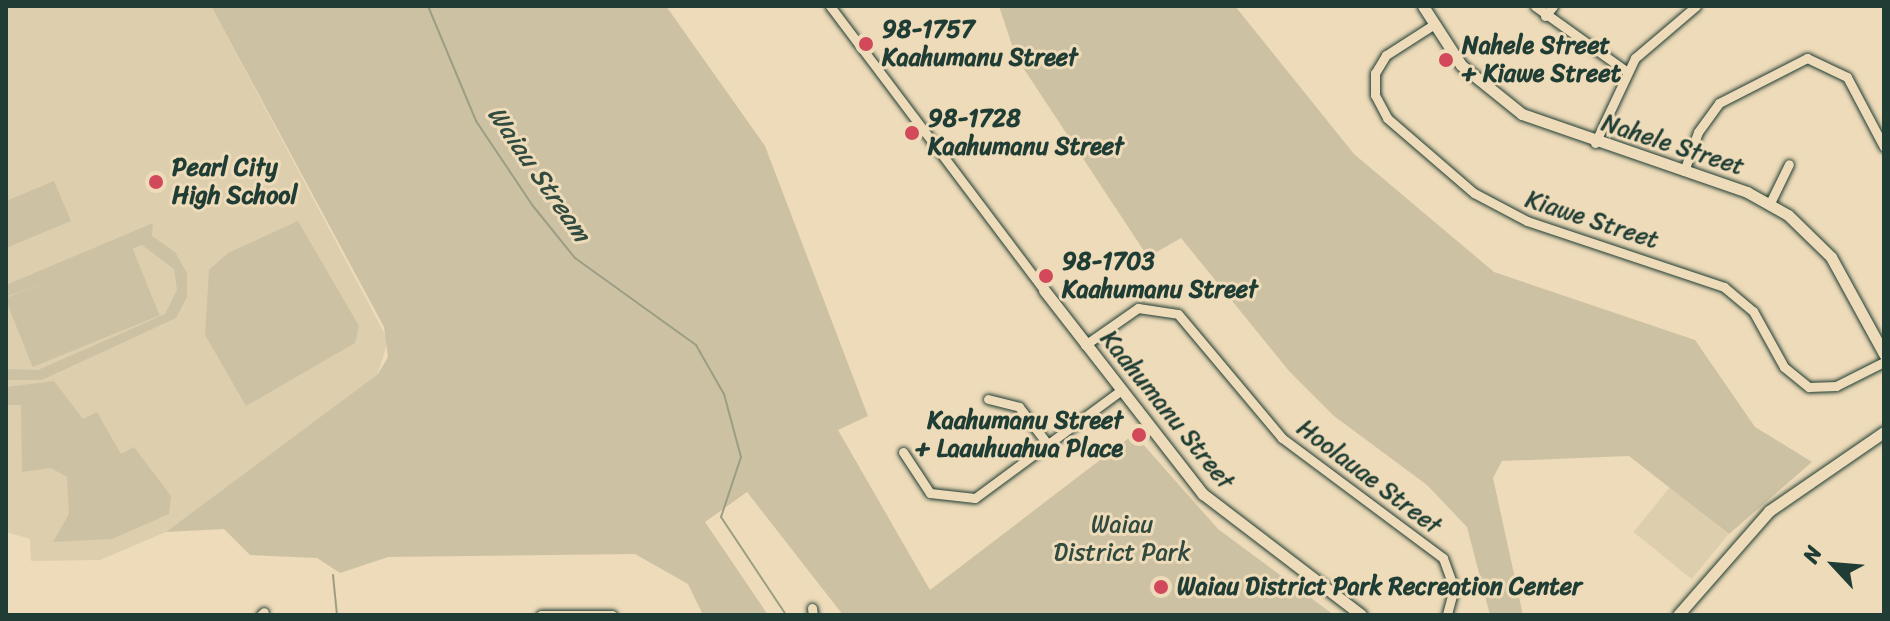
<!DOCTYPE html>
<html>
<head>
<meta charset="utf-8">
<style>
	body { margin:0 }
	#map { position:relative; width:1890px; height:621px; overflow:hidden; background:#eedbb9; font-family:Sriracha,sans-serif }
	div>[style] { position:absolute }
	.built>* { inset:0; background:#ddceae; transform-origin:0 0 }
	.green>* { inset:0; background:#ccc2a3; transform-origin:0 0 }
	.stream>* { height:2px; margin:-1px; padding:0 1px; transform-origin:1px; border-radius:1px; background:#9c9d84 }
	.roads { filter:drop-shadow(0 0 2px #1f3d34) drop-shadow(0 0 2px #1f3d34) }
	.minor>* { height:9px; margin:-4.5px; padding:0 4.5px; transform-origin:4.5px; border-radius:4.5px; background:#eedbb9 }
	.tertiary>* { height:11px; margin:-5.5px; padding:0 5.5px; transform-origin:5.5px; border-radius:5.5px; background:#eedbb9 }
	.dots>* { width:22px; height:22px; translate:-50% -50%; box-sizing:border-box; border:4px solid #eedbb9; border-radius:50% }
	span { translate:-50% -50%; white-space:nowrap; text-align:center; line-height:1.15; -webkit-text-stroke:6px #eedbb9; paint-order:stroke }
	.poi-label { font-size:24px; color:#1f3d34; font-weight:700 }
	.left { translate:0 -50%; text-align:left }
	.right { translate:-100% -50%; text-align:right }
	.street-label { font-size:24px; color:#1f3d34 }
	.park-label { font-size:24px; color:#304a3f }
	.water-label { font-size:26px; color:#324b40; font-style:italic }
	.frame { position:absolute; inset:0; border:8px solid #1f3d34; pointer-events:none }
	.north { position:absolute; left:1794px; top:525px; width:80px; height:80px; -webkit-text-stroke:6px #eedbb9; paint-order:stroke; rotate:296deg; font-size:22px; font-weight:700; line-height:32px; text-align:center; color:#1f3d34 }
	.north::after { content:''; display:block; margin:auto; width:28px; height:36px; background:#1f3d34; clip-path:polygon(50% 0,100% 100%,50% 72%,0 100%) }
</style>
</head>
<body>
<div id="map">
	<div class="built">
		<div style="clip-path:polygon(6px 6px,211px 6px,388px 340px,378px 374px,279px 450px,166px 532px,100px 560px,31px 561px,30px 539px,6px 532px)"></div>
		<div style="left:1670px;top:487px;width:75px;height:58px;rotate:39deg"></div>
	</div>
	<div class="green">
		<div style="clip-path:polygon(211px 6px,666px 6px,765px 146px,868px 416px,838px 430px,930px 590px,1134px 434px,1218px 529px,1334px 615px,843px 615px,747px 492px,705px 522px,768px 615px,703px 615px,688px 584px,635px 554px,388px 557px,340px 573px,317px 558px,250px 555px,224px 529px,166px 532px,378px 374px,388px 357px,384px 327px)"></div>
		<div style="clip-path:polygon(999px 6px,1235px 6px,1354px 154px,1494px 272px,1695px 340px,1755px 427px,1812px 462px,1729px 534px,1629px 456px,1502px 461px,1493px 478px,1523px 615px,1490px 615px,1467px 527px,1427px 485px,1334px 416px,1289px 371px,1181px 238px,1148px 257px,1016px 57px)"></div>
		<div style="clip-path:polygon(54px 181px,71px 221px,6px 248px,6px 201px)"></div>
		<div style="clip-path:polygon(298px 221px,359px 326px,355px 343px,246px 406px,205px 335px,209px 270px,228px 253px)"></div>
		<div style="clip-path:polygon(153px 223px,152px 236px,175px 252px,187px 273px,187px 297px,176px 318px,42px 380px,6px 380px,6px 369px,38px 370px,165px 314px,177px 290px,174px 269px,142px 245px,6px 297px,6px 285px)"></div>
		<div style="left:132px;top:247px;width:74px;height:137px;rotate:68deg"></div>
		<div style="clip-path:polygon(54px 381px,83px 419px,97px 412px,121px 454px,134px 447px,171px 496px,169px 514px,112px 539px,53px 542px,69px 514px,67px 477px,51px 468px,22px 472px,21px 405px,6px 405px,6px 387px)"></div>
	</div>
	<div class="stream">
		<div style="left:428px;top:6px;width:125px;rotate:67.3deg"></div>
		<div style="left:476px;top:121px;width:102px;rotate:56.2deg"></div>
		<div style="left:533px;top:206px;width:67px;rotate:51.1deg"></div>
		<div style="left:575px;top:258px;width:149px;rotate:35.7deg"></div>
		<div style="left:696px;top:345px;width:56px;rotate:60.3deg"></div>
		<div style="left:724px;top:394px;width:65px;rotate:74.9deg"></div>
		<div style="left:741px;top:457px;width:63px;rotate:108.4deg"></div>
		<div style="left:721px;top:517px;width:118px;rotate:56.4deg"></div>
		<div style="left:333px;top:575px;width:40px;rotate:84.3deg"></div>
	</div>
	<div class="roads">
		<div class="minor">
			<div style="left:830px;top:6px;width:356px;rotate:53deg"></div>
			<div style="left:1535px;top:6px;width:112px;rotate:35.5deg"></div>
			<div style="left:1545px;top:16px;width:13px;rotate:-51deg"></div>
			<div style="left:1433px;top:25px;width:56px;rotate:147.4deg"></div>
			<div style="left:1386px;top:55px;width:21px;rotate:121deg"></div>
			<div style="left:1375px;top:73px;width:22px;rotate:90deg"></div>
			<div style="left:1375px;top:95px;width:26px;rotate:62deg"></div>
			<div style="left:1387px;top:118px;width:115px;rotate:40.8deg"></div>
			<div style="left:1474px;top:193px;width:60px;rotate:27.8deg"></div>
			<div style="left:1527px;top:221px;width:208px;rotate:18.5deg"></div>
			<div style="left:1724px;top:287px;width:38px;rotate:40deg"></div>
			<div style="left:1753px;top:311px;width:64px;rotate:61deg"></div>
			<div style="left:1784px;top:367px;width:32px;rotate:39deg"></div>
			<div style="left:1809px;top:387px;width:27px;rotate:-2deg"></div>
			<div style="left:1836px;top:386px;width:54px;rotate:-26.6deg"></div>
			<div style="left:1595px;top:143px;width:94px;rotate:-64.8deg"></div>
			<div style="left:1635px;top:58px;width:80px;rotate:-40.4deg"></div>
			<div style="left:1684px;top:171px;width:41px;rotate:-70.3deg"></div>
			<div style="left:1698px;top:132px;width:36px;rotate:-54deg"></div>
			<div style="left:1719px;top:103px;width:99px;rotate:-27.1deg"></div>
			<div style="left:1807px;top:58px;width:44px;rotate:25.4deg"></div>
			<div style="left:1847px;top:77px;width:79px;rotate:62.1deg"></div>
			<div style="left:1770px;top:203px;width:43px;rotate:-64deg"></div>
			<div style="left:1085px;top:345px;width:65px;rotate:-34.9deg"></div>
			<div style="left:1138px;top:308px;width:40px;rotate:8.5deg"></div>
			<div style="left:1178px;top:314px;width:162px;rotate:50deg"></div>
			<div style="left:1282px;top:438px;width:201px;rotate:36.7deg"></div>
			<div style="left:1443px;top:558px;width:32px;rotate:70deg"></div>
			<div style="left:1454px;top:588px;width:28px;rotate:105deg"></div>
			<div style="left:988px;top:399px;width:32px;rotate:14deg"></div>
			<div style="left:1019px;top:407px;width:49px;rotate:52.4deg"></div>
			<div style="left:903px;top:452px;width:49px;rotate:56.6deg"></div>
			<div style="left:930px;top:493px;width:45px;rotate:6.3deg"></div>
			<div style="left:975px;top:498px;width:180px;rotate:-36.4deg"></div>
			<div style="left:812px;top:608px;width:7px;rotate:82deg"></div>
			<div style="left:261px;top:615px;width:4px;rotate:-45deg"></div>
			<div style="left:541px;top:615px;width:71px"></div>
		</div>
		<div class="tertiary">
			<div style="left:1423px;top:6px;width:70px;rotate:57.2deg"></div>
			<div style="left:1461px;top:65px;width:78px;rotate:38.8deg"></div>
			<div style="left:1522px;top:114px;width:238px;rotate:19.1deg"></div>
			<div style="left:1747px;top:192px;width:47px;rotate:29.3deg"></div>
			<div style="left:1788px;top:215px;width:60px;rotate:44.3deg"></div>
			<div style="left:1831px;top:257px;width:111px;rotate:61.3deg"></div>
			<div style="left:1044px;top:290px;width:259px;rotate:52.1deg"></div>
			<div style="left:1203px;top:494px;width:199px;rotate:37.4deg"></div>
			<div style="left:1678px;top:615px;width:138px;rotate:-48.8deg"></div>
			<div style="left:1769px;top:511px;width:140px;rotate:-34.5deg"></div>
		</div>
	</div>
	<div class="dots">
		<div style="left:866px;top:44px;background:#d1495b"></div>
		<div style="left:1446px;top:60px;background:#d1495b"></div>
		<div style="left:912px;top:133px;background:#d1495b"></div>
		<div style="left:156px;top:182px;background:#d1495b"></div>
		<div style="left:1046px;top:276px;background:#d1495b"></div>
		<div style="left:1139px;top:435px;background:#d1495b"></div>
		<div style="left:1161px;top:587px;background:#d1495b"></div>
	</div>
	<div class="poi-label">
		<span class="left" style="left:882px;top:44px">98-1757<br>Kaahumanu Street</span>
		<span class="left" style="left:1462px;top:60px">Nahele Street<br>+ Kiawe Street</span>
		<span class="left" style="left:928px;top:133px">98-1728<br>Kaahumanu Street</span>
		<span class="left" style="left:172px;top:182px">Pearl City<br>High School</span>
		<span class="left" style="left:1062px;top:276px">98-1703<br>Kaahumanu Street</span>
		<span class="right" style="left:1123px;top:435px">Kaahumanu Street<br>+ Laauhuahua Place</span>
		<span class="left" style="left:1177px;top:587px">Waiau District Park Recreation Center</span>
	</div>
	<div class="street-label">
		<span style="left:1673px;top:145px;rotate:18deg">Nahele Street</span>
		<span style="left:1592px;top:220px;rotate:18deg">Kiawe Street</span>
		<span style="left:1167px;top:410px;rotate:51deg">Kaahumanu Street</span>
		<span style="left:1369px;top:477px;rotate:37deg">Hoolauae Street</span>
	</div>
	<div class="park-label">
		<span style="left:1122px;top:539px">Waiau<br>District Park</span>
	</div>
	<div class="water-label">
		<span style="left:539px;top:174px;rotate:55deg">Waiau Stream</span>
	</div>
	<div class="frame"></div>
	<div class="north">N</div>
</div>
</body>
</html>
